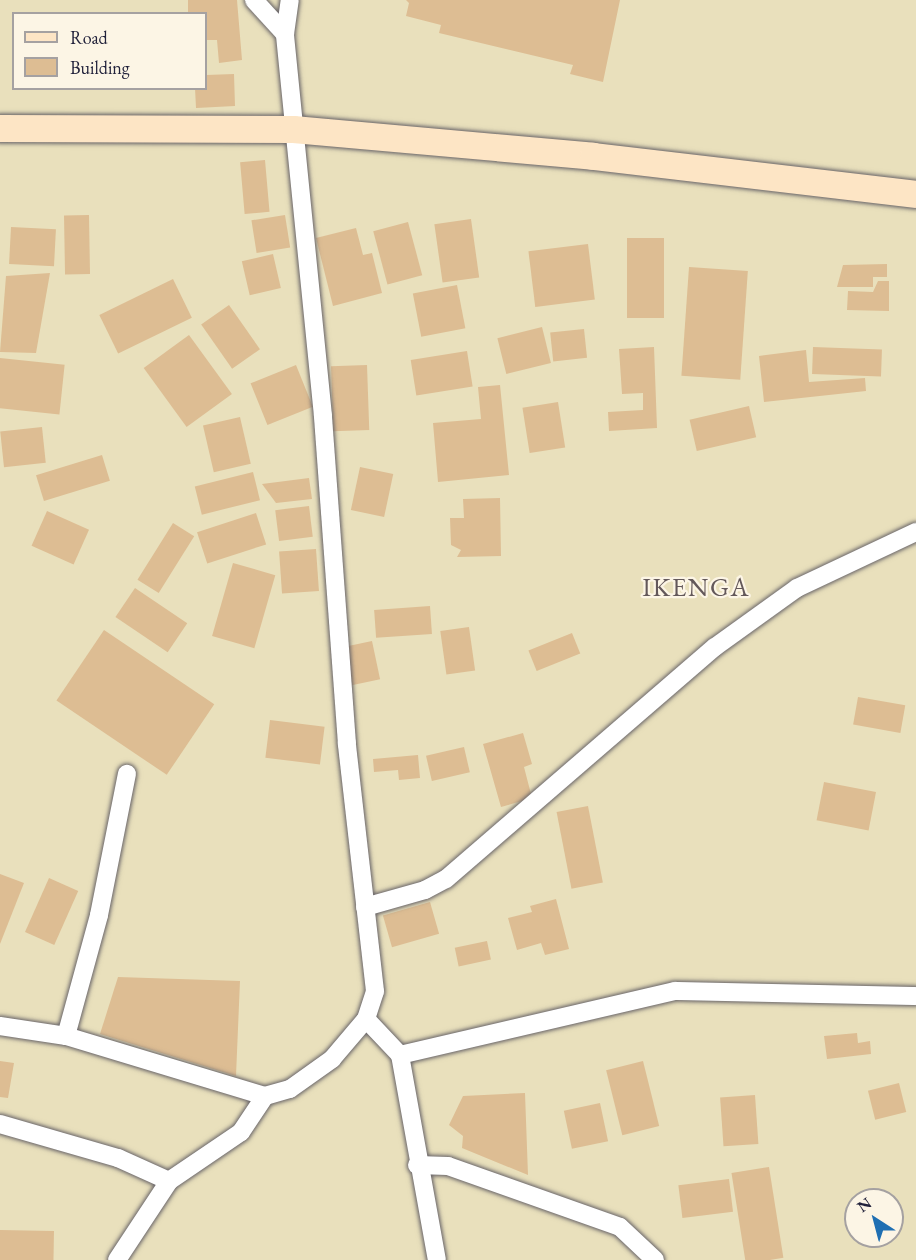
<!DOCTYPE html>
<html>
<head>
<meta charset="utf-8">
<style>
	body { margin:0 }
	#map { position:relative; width:916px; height:1260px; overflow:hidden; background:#e9e0bc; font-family:"EB Garamond",serif }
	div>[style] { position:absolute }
	.building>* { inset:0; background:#ddbd93; transform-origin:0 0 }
	.roads { filter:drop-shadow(0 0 2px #686468) drop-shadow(0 0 2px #686468) }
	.minor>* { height:18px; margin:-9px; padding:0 9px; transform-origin:9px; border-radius:9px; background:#fff }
	.secondary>* { height:27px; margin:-13.5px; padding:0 13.5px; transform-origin:13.5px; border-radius:13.5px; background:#fde5c5 }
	span { translate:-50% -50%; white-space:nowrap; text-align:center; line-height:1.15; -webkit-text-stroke:4.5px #fcf5e5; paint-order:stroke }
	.quarter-label { font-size:26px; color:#63585a; letter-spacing:1.5px }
	.legend { position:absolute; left:12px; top:12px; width:195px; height:78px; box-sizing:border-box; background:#fcf5e5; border:2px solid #a5a1a1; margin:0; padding:8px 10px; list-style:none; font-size:18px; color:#22223b }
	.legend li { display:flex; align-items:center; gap:12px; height:30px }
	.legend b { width:30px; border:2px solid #a5a1a1 }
	.north { position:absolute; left:844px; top:1188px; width:60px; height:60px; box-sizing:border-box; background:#fcf5e5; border:2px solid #a5a1a1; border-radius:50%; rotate:324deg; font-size:16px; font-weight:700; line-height:24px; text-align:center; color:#22223b }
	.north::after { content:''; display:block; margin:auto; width:21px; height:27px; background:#1f6fb2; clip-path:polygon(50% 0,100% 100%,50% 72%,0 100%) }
</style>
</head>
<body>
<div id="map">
	<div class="building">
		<div style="clip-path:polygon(188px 0,237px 0,242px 60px,219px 63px,217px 40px,206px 40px,206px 14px,188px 14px)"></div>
		<div style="clip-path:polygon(406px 0,620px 0,603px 82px,570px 74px,573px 65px,439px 33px,441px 25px,406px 16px,409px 3px)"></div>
		<div style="clip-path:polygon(234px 74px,235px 106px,196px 108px,195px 88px,206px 88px,206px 75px)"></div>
		<div style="left:265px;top:160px;width:52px;height:25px;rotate:85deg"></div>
		<div style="left:89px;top:215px;width:59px;height:25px;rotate:89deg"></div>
		<div style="left:285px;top:215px;width:33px;height:34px;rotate:81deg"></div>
		<div style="left:471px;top:219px;width:59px;height:37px;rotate:82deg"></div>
		<div style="left:408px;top:222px;width:55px;height:36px;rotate:75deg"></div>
		<div style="left:11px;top:227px;width:45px;height:37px;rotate:3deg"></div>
		<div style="clip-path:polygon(356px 228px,363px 255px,372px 253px,382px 293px,333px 306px,316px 238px)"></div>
		<div style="left:627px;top:238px;width:37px;height:80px"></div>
		<div style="left:588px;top:244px;width:56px;height:60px;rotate:83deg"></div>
		<div style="left:273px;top:254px;width:35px;height:32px;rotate:77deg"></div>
		<div style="clip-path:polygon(887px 264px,887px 277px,873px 277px,873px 287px,837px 287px,843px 265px)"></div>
		<div style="left:689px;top:267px;width:59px;height:109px;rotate:4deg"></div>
		<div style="clip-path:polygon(50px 273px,36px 353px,0 352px,6px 276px)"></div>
		<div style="left:173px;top:279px;width:43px;height:82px;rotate:64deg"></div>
		<div style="clip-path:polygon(878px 281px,889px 281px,889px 311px,847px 310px,848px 291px,873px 292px)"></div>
		<div style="left:457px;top:285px;width:44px;height:45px;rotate:79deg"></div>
		<div style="left:229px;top:305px;width:54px;height:34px;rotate:55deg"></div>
		<div style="left:542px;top:327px;width:37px;height:46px;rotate:76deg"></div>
		<div style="left:584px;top:329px;width:29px;height:34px;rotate:84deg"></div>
		<div style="left:189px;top:335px;width:73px;height:56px;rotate:54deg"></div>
		<div style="clip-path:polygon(654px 347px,657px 428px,609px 431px,608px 412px,643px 410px,643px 393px,622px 394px,619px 349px)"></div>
		<div style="left:813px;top:347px;width:69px;height:27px;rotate:2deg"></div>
		<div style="clip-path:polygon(806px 350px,809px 382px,865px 378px,866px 391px,764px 402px,759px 356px)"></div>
		<div style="left:467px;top:351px;width:36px;height:57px;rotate:81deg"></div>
		<div style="left:0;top:358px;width:65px;height:50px;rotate:6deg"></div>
		<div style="left:296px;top:365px;width:45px;height:49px;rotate:68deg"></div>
		<div style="left:367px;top:365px;width:65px;height:36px;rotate:88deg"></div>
		<div style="clip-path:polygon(500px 385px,509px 475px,438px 482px,433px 423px,481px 419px,478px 387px)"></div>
		<div style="left:558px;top:402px;width:46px;height:36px;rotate:81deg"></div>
		<div style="left:749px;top:406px;width:32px;height:61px;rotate:77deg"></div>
		<div style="left:240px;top:417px;width:48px;height:38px;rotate:77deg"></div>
		<div style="left:42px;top:427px;width:36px;height:42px;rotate:84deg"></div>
		<div style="left:102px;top:455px;width:27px;height:69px;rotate:73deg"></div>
		<div style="left:360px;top:467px;width:34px;height:44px;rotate:12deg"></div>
		<div style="left:253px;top:472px;width:29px;height:60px;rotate:76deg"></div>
		<div style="clip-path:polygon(309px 478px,312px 499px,276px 503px,262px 484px)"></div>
		<div style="clip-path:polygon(500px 498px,501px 556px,457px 557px,461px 550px,451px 545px,450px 518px,464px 518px,463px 499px)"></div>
		<div style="left:309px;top:506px;width:31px;height:34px;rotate:83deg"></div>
		<div style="left:47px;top:511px;width:46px;height:38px;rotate:24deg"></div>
		<div style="left:256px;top:513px;width:33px;height:62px;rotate:72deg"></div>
		<div style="left:173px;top:523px;width:25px;height:67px;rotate:32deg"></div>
		<div style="left:316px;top:549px;width:42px;height:37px;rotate:86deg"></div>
		<div style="left:233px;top:563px;width:44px;height:76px;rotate:16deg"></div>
		<div style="left:135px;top:588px;width:63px;height:35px;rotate:34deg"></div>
		<div style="left:430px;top:606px;width:28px;height:56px;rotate:86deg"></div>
		<div style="left:469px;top:627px;width:44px;height:29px;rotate:82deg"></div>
		<div style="left:104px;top:630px;width:133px;height:85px;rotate:34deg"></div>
		<div style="left:572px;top:633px;width:22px;height:47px;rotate:68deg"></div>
		<div style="left:372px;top:641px;width:39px;height:29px;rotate:78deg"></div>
		<div style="left:858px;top:697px;width:48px;height:28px;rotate:10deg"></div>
		<div style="left:270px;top:720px;width:55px;height:38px;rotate:7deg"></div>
		<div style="clip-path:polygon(523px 733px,532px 764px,524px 767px,532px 798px,501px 807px,483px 744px)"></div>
		<div style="left:464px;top:747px;width:26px;height:39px;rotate:77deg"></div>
		<div style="clip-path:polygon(418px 755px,420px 778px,399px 780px,398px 770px,374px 772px,373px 759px)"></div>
		<div style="left:824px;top:782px;width:53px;height:39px;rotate:11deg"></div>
		<div style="left:588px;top:806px;width:78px;height:32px;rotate:79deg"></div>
		<div style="clip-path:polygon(0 874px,24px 883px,0 944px)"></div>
		<div style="left:49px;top:878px;width:32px;height:59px;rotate:24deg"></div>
		<div style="clip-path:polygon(556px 899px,569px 949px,545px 955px,541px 943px,517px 950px,508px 918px,532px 912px,530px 906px)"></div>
		<div style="left:430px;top:902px;width:33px;height:49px;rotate:74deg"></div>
		<div style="left:487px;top:941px;width:19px;height:33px;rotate:78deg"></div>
		<div style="clip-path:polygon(118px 977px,240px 981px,236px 1076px,100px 1034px)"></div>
		<div style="clip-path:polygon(857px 1033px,858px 1043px,870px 1041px,871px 1054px,827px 1059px,824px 1036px)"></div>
		<div style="clip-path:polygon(0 1061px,14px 1063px,8px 1098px,0 1097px)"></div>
		<div style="left:643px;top:1061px;width:67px;height:38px;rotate:76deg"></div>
		<div style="left:899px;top:1083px;width:30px;height:32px;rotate:76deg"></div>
		<div style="clip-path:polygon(525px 1093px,528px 1175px,462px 1148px,463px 1136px,449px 1125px,463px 1096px)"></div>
		<div style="left:755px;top:1095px;width:49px;height:35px;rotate:86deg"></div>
		<div style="left:600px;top:1103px;width:39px;height:37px;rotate:78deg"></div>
		<div style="left:769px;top:1167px;width:92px;height:38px;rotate:81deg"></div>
		<div style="left:729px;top:1179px;width:33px;height:51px;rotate:83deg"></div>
		<div style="left:0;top:1230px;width:54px;height:30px;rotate:1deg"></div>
	</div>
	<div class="roads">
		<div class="minor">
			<div style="left:254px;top:0;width:46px;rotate:47.6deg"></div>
			<div style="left:365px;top:907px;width:62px;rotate:-15.8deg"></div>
			<div style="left:425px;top:890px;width:24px;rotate:-28deg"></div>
			<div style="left:446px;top:879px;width:355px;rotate:-40.8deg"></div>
			<div style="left:715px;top:647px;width:101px;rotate:-35.7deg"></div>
			<div style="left:797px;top:588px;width:132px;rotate:-25.2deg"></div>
			<div style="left:366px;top:1019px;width:50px;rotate:46.6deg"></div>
			<div style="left:400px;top:1055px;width:208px;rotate:79.8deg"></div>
			<div style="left:0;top:1026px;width:67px;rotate:8.6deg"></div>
			<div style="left:66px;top:1036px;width:208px;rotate:16.8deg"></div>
			<div style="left:265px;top:1096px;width:26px;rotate:-16deg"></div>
			<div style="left:290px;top:1089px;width:52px;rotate:-35.5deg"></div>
			<div style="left:332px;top:1059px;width:52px;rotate:-49.6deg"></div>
			<div style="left:366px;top:1019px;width:29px;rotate:-72deg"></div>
			<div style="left:375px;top:991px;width:249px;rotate:-96.5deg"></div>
			<div style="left:347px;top:744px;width:329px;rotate:-94.2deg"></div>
			<div style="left:323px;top:416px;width:384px;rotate:-95.7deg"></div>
			<div style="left:285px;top:34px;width:34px;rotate:-82deg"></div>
			<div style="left:66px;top:1036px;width:125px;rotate:-74.7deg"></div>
			<div style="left:99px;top:915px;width:144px;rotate:-78.8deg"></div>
			<div style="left:400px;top:1055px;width:282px;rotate:-13.1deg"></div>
			<div style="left:675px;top:991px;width:241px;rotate:1.2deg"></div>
			<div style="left:0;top:1124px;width:123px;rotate:16.1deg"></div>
			<div style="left:118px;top:1158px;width:56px;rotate:24.3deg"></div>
			<div style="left:417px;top:1165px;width:31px;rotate:2deg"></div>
			<div style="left:448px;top:1166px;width:182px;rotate:19.5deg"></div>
			<div style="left:620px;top:1227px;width:48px;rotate:43.3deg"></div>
			<div style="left:117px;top:1260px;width:95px;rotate:-56.6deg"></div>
			<div style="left:169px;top:1181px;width:87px;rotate:-34.2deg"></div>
			<div style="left:241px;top:1132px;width:43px;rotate:-56.3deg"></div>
		</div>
		<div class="secondary">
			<div style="left:0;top:128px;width:293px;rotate:0.2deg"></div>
			<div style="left:293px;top:129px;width:301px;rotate:5.1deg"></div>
			<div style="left:593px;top:156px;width:325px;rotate:6.7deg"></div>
		</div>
	</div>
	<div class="quarter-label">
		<span style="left:696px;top:588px">IKENGA</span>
	</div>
	<ul class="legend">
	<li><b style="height:8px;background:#fde5c5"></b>Road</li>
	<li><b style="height:16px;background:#ddbd93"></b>Building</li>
	</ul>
	<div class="north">N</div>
</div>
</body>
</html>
